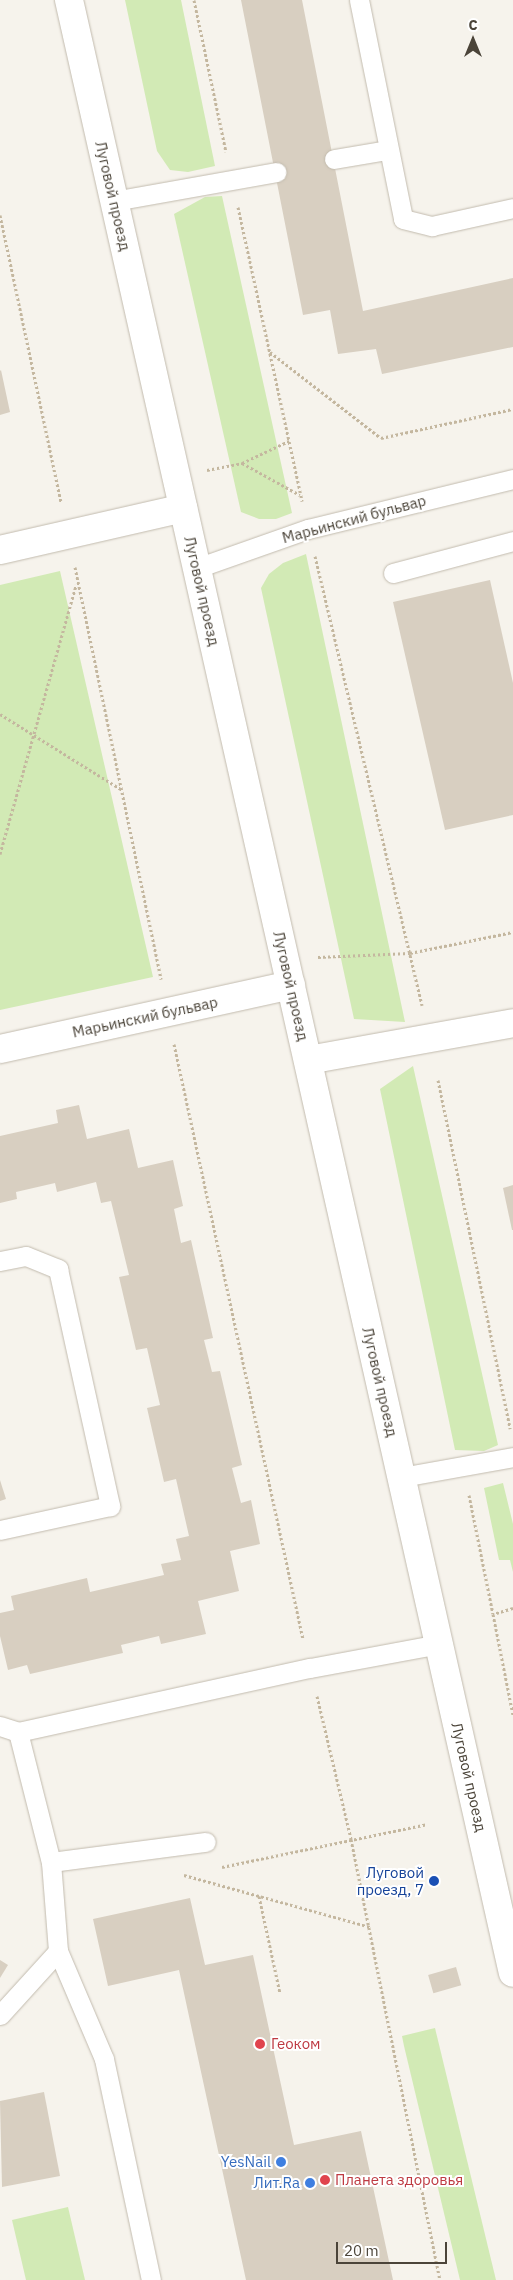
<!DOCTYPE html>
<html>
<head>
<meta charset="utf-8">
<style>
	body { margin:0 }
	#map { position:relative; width:513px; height:2280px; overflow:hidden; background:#f6f3ec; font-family:"IBM Plex Sans",sans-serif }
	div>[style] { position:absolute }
	.green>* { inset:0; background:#d2eab5 }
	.building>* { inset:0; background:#d8cfc1; transform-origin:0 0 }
	.path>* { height:3px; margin-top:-1.5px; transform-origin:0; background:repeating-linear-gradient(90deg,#c4b79f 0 2.5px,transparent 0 5px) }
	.roads { filter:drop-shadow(0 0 1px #c2bbae) drop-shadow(0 0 1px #c2bbae) }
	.service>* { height:19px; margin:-9.5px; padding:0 9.5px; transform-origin:9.5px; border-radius:9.5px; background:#fff }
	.minor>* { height:28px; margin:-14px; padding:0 14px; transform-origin:14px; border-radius:14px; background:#fff }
	.tertiary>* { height:28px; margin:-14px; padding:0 14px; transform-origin:14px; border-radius:14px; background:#fff }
	.dots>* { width:14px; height:14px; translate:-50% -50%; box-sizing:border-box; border:2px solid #fff; border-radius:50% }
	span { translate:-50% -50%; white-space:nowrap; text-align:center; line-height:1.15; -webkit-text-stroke:4px #fff; paint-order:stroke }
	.street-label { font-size:15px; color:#4b4439 }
	.transit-label { font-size:15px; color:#164399 }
	.right { translate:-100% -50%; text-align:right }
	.health-label { font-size:15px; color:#be3a42 }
	.left { translate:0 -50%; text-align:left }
	.shop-label { font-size:15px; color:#366cbe }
	.north { position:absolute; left:448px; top:15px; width:50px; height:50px; -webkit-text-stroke:4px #fff; paint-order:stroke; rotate:0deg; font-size:14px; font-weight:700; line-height:20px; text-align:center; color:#4b4439 }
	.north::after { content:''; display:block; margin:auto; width:18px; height:22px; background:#4b4439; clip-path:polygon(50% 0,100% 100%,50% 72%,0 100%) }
	.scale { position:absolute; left:336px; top:2242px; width:111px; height:22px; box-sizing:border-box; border:2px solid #4b4439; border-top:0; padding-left:6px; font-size:15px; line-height:18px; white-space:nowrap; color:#4b4439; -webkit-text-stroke:4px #fff; paint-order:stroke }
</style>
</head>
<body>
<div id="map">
	<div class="green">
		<div style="clip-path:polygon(125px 0,181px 0,215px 166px,188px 172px,170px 170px,157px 151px)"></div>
		<div style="clip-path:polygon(222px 196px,292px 513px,276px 519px,259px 519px,241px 512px,174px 214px,205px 197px)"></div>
		<div style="clip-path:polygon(306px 554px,405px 1022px,354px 1019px,261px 588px,269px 574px,283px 563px)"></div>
		<div style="clip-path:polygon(60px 571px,153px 977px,0 1010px,0 585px)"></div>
		<div style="clip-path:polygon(413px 1066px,498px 1445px,484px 1451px,455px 1450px,380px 1089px)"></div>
		<div style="clip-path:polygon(503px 1483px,513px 1524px,513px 1572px,510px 1560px,499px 1560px,484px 1488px)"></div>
		<div style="clip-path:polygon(435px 2028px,496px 2280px,460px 2280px,404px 2046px,402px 2036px)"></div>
		<div style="clip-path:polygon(68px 2207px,85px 2280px,26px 2280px,12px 2220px)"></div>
	</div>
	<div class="building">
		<div style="clip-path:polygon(241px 0,302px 0,363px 311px,513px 278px,513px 347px,382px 374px,376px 349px,338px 354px,330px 310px,303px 315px)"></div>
		<div style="clip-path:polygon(1px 370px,10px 412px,0 415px,0 371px)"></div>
		<div style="clip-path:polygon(490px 580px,513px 683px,513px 815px,445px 830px,393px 602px)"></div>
		<div style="clip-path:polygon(79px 1105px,87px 1139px,129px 1129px,138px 1168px,173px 1160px,183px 1206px,174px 1209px,181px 1243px,191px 1240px,213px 1338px,204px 1340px,212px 1372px,220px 1371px,242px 1465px,232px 1468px,241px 1503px,251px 1500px,260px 1544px,230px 1551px,239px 1591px,198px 1601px,206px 1634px,161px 1644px,159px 1636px,121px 1645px,123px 1653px,30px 1674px,27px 1665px,8px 1670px,0 1636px,0 1613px,14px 1610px,11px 1596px,87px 1578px,90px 1592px,164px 1575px,161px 1564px,181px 1560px,176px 1539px,189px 1536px,176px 1479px,164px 1482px,147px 1408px,160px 1405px,147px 1348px,136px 1350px,119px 1277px,129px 1275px,111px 1201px,101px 1203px,96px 1182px,57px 1192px,55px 1183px,16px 1192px,17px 1199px,0 1203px,0 1136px,58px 1123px,56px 1110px)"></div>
		<div style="clip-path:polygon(513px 1185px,513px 1230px,512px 1230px,503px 1188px)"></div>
		<div style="clip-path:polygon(0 1480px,6px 1499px,0 1501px)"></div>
		<div style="clip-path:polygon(190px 1898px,205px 1965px,253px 1955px,294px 2145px,361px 2131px,393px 2280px,246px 2280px,179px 1970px,108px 1986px,93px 1919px)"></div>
		<div style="clip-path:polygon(0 1960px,8px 1965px,0 1978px)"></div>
		<div style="left:456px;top:1967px;width:19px;height:29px;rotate:74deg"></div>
		<div style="clip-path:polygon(44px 2092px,60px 2176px,2px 2187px,0 2101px)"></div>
	</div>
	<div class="path">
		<div style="left:194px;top:0;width:155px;rotate:78.1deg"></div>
		<div style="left:238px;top:207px;width:301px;rotate:77.7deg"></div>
		<div style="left:0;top:215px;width:294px;rotate:78deg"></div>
		<div style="left:270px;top:352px;width:140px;rotate:37.8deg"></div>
		<div style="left:381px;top:438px;width:135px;rotate:-12.4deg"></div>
		<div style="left:242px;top:463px;width:52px;rotate:-25.1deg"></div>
		<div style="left:207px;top:470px;width:36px;rotate:-11deg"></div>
		<div style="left:242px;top:463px;width:66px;rotate:28.9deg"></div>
		<div style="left:315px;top:556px;width:462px;rotate:76.6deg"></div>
		<div style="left:75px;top:567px;width:421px;rotate:78.2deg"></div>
		<div style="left:0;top:714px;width:144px;rotate:31.9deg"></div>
		<div style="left:0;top:854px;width:280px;rotate:-74.2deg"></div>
		<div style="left:318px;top:957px;width:92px;rotate:-2.5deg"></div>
		<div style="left:410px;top:953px;width:105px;rotate:-11.5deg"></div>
		<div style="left:174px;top:1044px;width:609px;rotate:77.77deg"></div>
		<div style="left:438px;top:1080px;width:356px;rotate:78.3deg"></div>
		<div style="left:469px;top:1495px;width:121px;rotate:78.6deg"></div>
		<div style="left:513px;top:1608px;width:21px;rotate:163deg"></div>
		<div style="left:493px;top:1614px;width:103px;rotate:78.8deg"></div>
		<div style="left:317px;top:1696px;width:147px;rotate:76.6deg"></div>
		<div style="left:351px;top:1839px;width:450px;rotate:78.6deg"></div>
		<div style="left:222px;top:1867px;width:209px;rotate:-11.8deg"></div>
		<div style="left:184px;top:1875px;width:193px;rotate:15.6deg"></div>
		<div style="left:259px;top:1896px;width:99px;rotate:77.8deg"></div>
	</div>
	<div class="roads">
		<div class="service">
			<div style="left:359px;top:0;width:223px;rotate:78.6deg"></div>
			<div style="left:403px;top:219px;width:30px;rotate:14deg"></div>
			<div style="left:432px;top:226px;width:83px;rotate:-12.5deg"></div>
			<div style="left:334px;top:159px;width:54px;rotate:-9.6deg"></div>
			<div style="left:114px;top:201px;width:165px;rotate:-10.1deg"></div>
			<div style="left:197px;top:568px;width:118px;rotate:-19.4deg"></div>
			<div style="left:308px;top:529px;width:211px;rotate:-13.7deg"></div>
			<div style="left:393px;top:573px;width:124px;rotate:-14.9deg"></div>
			<div style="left:0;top:1261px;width:26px;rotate:-11deg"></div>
			<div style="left:26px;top:1256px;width:35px;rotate:22deg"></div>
			<div style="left:58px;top:1269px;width:243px;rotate:77.6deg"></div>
			<div style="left:110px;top:1506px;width:113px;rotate:167.7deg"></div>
			<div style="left:402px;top:1477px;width:113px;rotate:-10.2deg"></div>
			<div style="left:0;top:1726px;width:19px;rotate:18deg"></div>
			<div style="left:18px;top:1732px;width:299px;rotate:-12.4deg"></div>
			<div style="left:310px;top:1668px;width:131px;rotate:-10.5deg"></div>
			<div style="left:18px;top:1732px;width:134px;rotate:75.8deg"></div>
			<div style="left:51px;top:1862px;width:89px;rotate:85.5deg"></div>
			<div style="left:58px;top:1951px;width:117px;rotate:66.9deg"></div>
			<div style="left:104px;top:2059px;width:226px;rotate:78deg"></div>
			<div style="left:51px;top:1862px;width:156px;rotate:-7.4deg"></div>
			<div style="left:0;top:2015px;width:86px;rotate:-47.8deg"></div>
		</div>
		<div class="minor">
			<div style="left:0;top:550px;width:188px;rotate:-12.9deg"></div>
			<div style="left:0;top:1049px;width:298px;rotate:-12.4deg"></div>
			<div style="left:308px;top:1060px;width:208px;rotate:-10.2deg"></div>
		</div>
		<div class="tertiary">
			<div style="left:69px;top:0;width:2022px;rotate:77.32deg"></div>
		</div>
	</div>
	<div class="dots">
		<div style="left:434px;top:1881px;background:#1a4fb4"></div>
		<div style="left:260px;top:2044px;background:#e0444e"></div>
		<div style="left:281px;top:2162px;background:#3f7fe0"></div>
		<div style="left:325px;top:2180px;background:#e0444e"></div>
		<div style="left:310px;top:2183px;background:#3f7fe0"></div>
	</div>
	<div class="street-label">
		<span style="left:113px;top:196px;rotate:77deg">Луговой проезд</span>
		<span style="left:354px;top:519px;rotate:-15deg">Марьинский бульвар</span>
		<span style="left:202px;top:591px;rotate:77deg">Луговой проезд</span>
		<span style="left:291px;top:986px;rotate:77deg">Луговой проезд</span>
		<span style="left:145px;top:1017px;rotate:-12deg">Марьинский бульвар</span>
		<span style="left:380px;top:1382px;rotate:77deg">Луговой проезд</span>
		<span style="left:469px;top:1777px;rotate:77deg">Луговой проезд</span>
	</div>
	<div class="transit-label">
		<span class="right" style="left:424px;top:1881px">Луговой<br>проезд, 7</span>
	</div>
	<div class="health-label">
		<span class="left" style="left:271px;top:2044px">Геоком</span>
		<span class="left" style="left:335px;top:2180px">Планета здоровья</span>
	</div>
	<div class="shop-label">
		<span class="right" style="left:271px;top:2162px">YesNail</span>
		<span class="right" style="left:300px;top:2183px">Лит.Ra</span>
	</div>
	<div class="north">С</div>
	<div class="scale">20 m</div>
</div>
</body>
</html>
